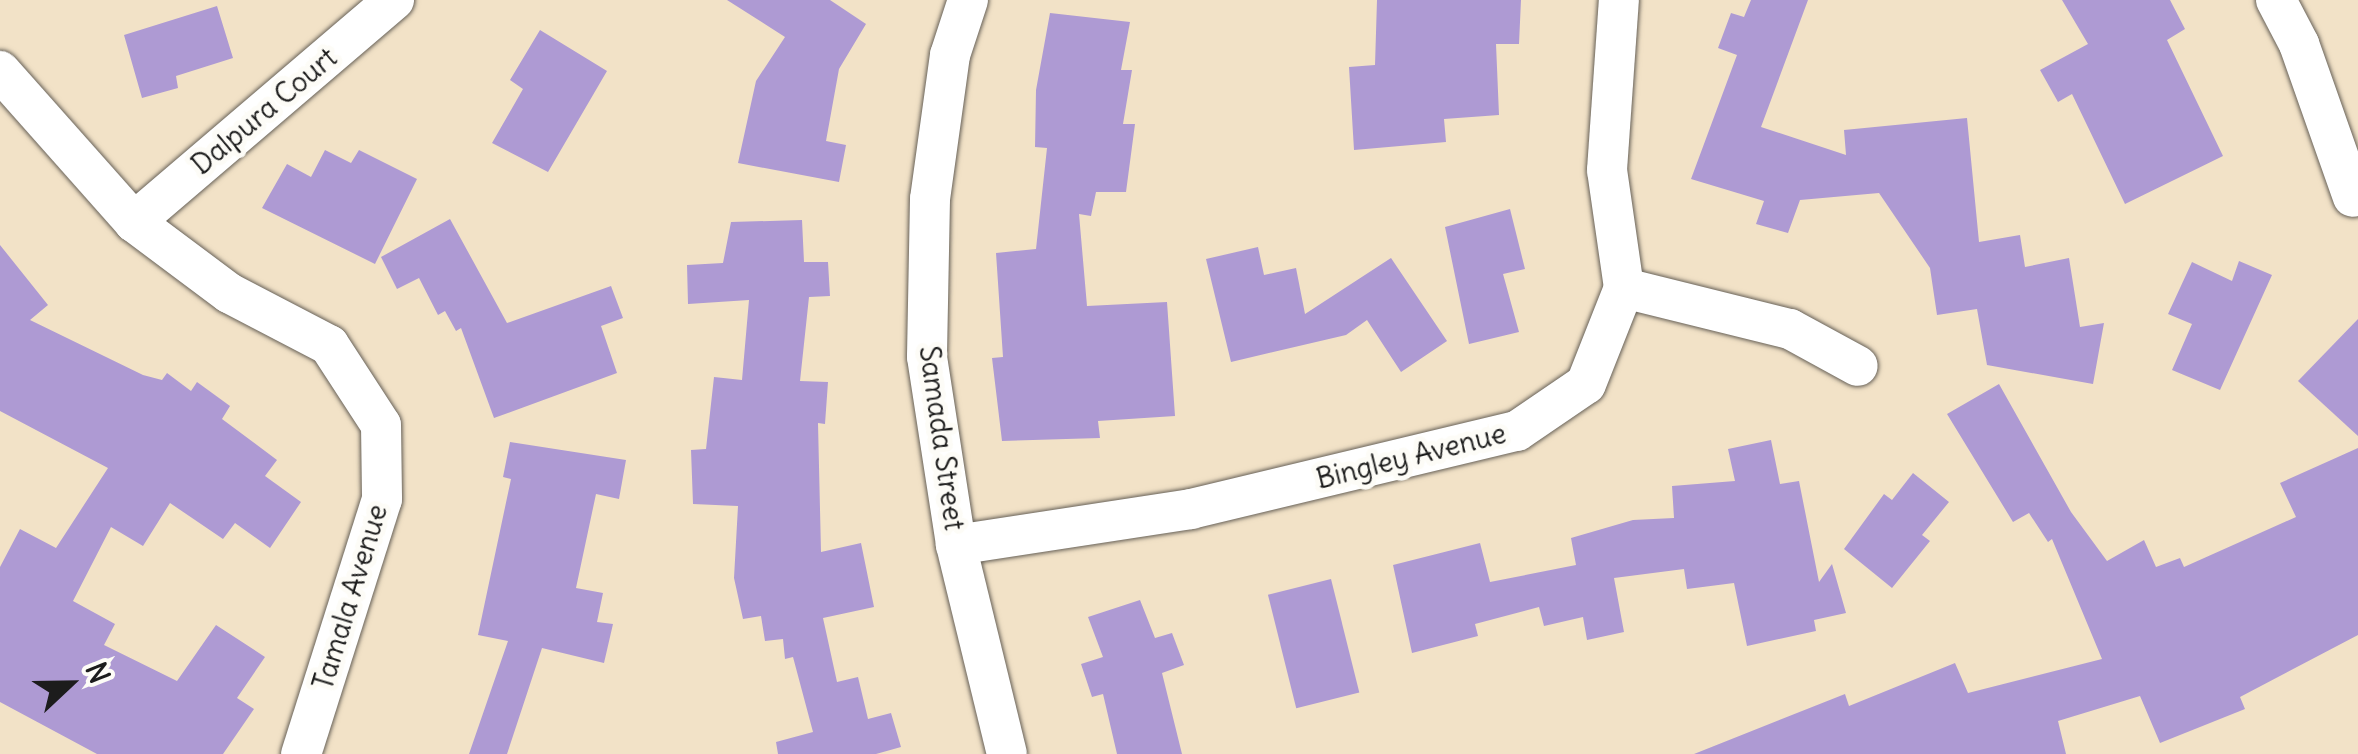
<!DOCTYPE html>
<html>
<head>
<meta charset="utf-8">
<style>
	body { margin:0 }
	#map { position:relative; width:2358px; height:754px; overflow:hidden; background:#f2e2c7; font-family:Delius,sans-serif }
	div>[style] { position:absolute }
	.building>* { inset:0; background:#ae9ad3; transform-origin:0 0 }
	.roads { filter:drop-shadow(0 0 2px #676158) drop-shadow(0 0 2px #676158) }
	.minor>* { height:40px; margin:-20px; padding:0 20px; transform-origin:20px; border-radius:20px; background:#fff }
	span { translate:-50% -50%; white-space:nowrap; text-align:center; line-height:1.15; -webkit-text-stroke:10px #fdfcf7; paint-order:stroke }
	.street-label { font-size:28px; color:#1c1c1c }
	.north { position:absolute; left:20px; top:634px; width:100px; height:100px; -webkit-text-stroke:8px #fdfcf7; paint-order:stroke; rotate:68deg; font-size:28px; font-weight:700; line-height:40px; text-align:center; color:#1c1c1c }
	.north::after { content:''; display:block; margin:auto; width:35px; height:45px; background:#1c1c1c; clip-path:polygon(50% 0,100% 100%,50% 72%,0 100%) }
</style>
</head>
<body>
<div id="map">
	<div class="building">
		<div style="clip-path:polygon(727px 0,830px 0,866px 24px,839px 69px,826px 141px,846px 145px,839px 182px,738px 163px,756px 81px,785px 37px)"></div>
		<div style="clip-path:polygon(1377px 0,1521px 0,1519px 44px,1496px 44px,1499px 115px,1444px 119px,1446px 142px,1354px 150px,1349px 67px,1375px 65px)"></div>
		<div style="clip-path:polygon(1751px 0,1808px 0,1761px 127px,1846px 155px,1844px 130px,1967px 118px,1979px 242px,2020px 235px,2025px 267px,2069px 258px,2080px 327px,2104px 323px,2093px 384px,1987px 365px,1977px 309px,1937px 315px,1930px 268px,1879px 193px,1800px 200px,1788px 233px,1756px 224px,1764px 201px,1691px 179px,1737px 55px,1718px 48px,1731px 13px,1744px 17px)"></div>
		<div style="clip-path:polygon(2062px 0,2170px 0,2185px 29px,2167px 40px,2223px 156px,2125px 204px,2072px 94px,2058px 102px,2040px 70px,2088px 44px)"></div>
		<div style="clip-path:polygon(217px 6px,233px 58px,176px 76px,178px 88px,142px 98px,124px 35px)"></div>
		<div style="clip-path:polygon(1050px 13px,1130px 22px,1121px 70px,1132px 70px,1123px 124px,1135px 124px,1126px 192px,1096px 192px,1091px 216px,1079px 214px,1087px 306px,1167px 302px,1175px 416px,1098px 421px,1100px 438px,1002px 441px,992px 358px,1003px 357px,996px 253px,1036px 249px,1047px 148px,1035px 147px,1036px 90px)"></div>
		<div style="clip-path:polygon(540px 30px,607px 71px,548px 172px,492px 143px,523px 89px,510px 80px)"></div>
		<div style="clip-path:polygon(325px 150px,351px 163px,359px 150px,417px 179px,375px 264px,262px 208px,287px 164px,311px 177px)"></div>
		<div style="clip-path:polygon(1510px 209px,1525px 269px,1503px 274px,1519px 332px,1469px 344px,1445px 227px)"></div>
		<div style="clip-path:polygon(450px 219px,507px 323px,611px 286px,623px 318px,601px 326px,617px 373px,494px 418px,461px 328px,456px 331px,445px 311px,438px 315px,419px 278px,397px 289px,381px 257px)"></div>
		<div style="clip-path:polygon(802px 220px,804px 262px,828px 262px,830px 296px,809px 297px,800px 381px,828px 382px,825px 424px,818px 423px,821px 552px,861px 543px,874px 607px,823px 618px,837px 682px,858px 677px,868px 719px,891px 713px,901px 747px,876px 754px,778px 754px,776px 742px,813px 732px,793px 657px,785px 659px,783px 639px,765px 641px,761px 616px,743px 619px,734px 578px,738px 506px,693px 504px,691px 450px,706px 449px,714px 377px,742px 380px,749px 300px,688px 304px,687px 265px,723px 263px,731px 222px)"></div>
		<div style="clip-path:polygon(0 245px,48px 305px,30px 320px,143px 375px,162px 380px,167px 373px,191px 391px,197px 382px,230px 406px,222px 419px,277px 460px,265px 476px,301px 502px,270px 548px,235px 523px,223px 539px,170px 503px,143px 546px,111px 527px,73px 601px,115px 624px,104px 645px,177px 681px,216px 625px,265px 657px,237px 698px,254px 709px,223px 754px,97px 754px,0 702px,0 567px,20px 529px,56px 548px,108px 468px,0 411px)"></div>
		<div style="clip-path:polygon(1258px 247px,1264px 275px,1296px 268px,1305px 314px,1391px 258px,1447px 341px,1401px 372px,1367px 320px,1346px 335px,1231px 362px,1206px 259px)"></div>
		<div style="clip-path:polygon(2239px 261px,2272px 275px,2220px 390px,2172px 370px,2192px 324px,2168px 314px,2192px 262px,2232px 281px)"></div>
		<div style="clip-path:polygon(2358px 319px,2358px 436px,2298px 381px)"></div>
		<div style="clip-path:polygon(1999px 384px,2071px 512px,2107px 561px,2144px 540px,2156px 567px,2180px 558px,2184px 567px,2296px 517px,2280px 483px,2358px 448px,2358px 635px,2240px 697px,2245px 709px,2160px 743px,2140px 696px,2058px 721px,2066px 754px,1694px 754px,1845px 694px,1849px 706px,1955px 663px,1968px 693px,2102px 659px,2052px 539px,2048px 542px,2029px 513px,2013px 522px,1947px 414px)"></div>
		<div style="clip-path:polygon(1771px 440px,1780px 484px,1799px 481px,1819px 582px,1832px 564px,1846px 613px,1814px 620px,1816px 631px,1747px 646px,1734px 583px,1687px 589px,1684px 569px,1614px 578px,1624px 632px,1587px 640px,1583px 617px,1544px 626px,1539px 607px,1475px 624px,1478px 636px,1412px 653px,1393px 565px,1480px 543px,1490px 582px,1576px 565px,1571px 538px,1633px 520px,1674px 518px,1672px 486px,1735px 481px,1728px 449px)"></div>
		<div style="clip-path:polygon(510px 442px,626px 460px,619px 499px,596px 494px,576px 588px,603px 593px,597px 622px,613px 624px,604px 663px,542px 648px,507px 754px,469px 754px,508px 641px,478px 635px,511px 479px,503px 477px)"></div>
		<div style="clip-path:polygon(1913px 473px,1949px 502px,1922px 535px,1930px 541px,1892px 588px,1844px 549px,1884px 494px,1892px 500px)"></div>
		<div style="left:1331px;top:579px;width:117px;height:65px;rotate:76deg"></div>
		<div style="clip-path:polygon(1140px 600px,1155px 638px,1172px 633px,1184px 665px,1162px 673px,1182px 754px,1117px 754px,1103px 694px,1092px 697px,1081px 664px,1103px 657px,1088px 617px)"></div>
	</div>
	<div class="roads">
		<div class="minor">
			<div style="left:968px;top:0;width:58px;rotate:108.1deg"></div>
			<div style="left:950px;top:55px;width:145px;rotate:97.9deg"></div>
			<div style="left:930px;top:199px;width:158px;rotate:91.1deg"></div>
			<div style="left:927px;top:357px;width:190px;rotate:81.2deg"></div>
			<div style="left:956px;top:545px;width:215px;rotate:76.3deg"></div>
			<div style="left:2276px;top:0;width:50px;rotate:62.4deg"></div>
			<div style="left:2299px;top:44px;width:162px;rotate:70.6deg"></div>
			<div style="left:0;top:71px;width:202px;rotate:48.4deg"></div>
			<div style="left:134px;top:222px;width:119px;rotate:36.8deg"></div>
			<div style="left:229px;top:293px;width:113px;rotate:27.5deg"></div>
			<div style="left:329px;top:345px;width:95px;rotate:57deg"></div>
			<div style="left:381px;top:425px;width:74px;rotate:89.2deg"></div>
			<div style="left:382px;top:499px;width:268px;rotate:107.6deg"></div>
			<div style="left:134px;top:222px;width:342px;rotate:-40.5deg"></div>
			<div style="left:1624px;top:288px;width:171px;rotate:13.9deg"></div>
			<div style="left:1790px;top:329px;width:77px;rotate:28.6deg"></div>
			<div style="left:956px;top:545px;width:238px;rotate:-8.7deg"></div>
			<div style="left:1191px;top:509px;width:335px;rotate:-13.5deg"></div>
			<div style="left:1517px;top:431px;width:83px;rotate:-34.3deg"></div>
			<div style="left:1586px;top:384px;width:103px;rotate:-68.4deg"></div>
			<div style="left:1624px;top:288px;width:119px;rotate:-98.2deg"></div>
			<div style="left:1607px;top:170px;width:170px;rotate:-86deg"></div>
		</div>
	</div>
	<div class="street-label">
		<span style="left:264px;top:111px;rotate:-40deg">Dalpura Court</span>
		<span style="left:942px;top:438px;rotate:82deg">Samada Street</span>
		<span style="left:1411px;top:456px;rotate:-14deg">Bingley Avenue</span>
		<span style="left:350px;top:597px;rotate:-73deg">Tamala Avenue</span>
	</div>
	<div class="north">N</div>
</div>
</body>
</html>
